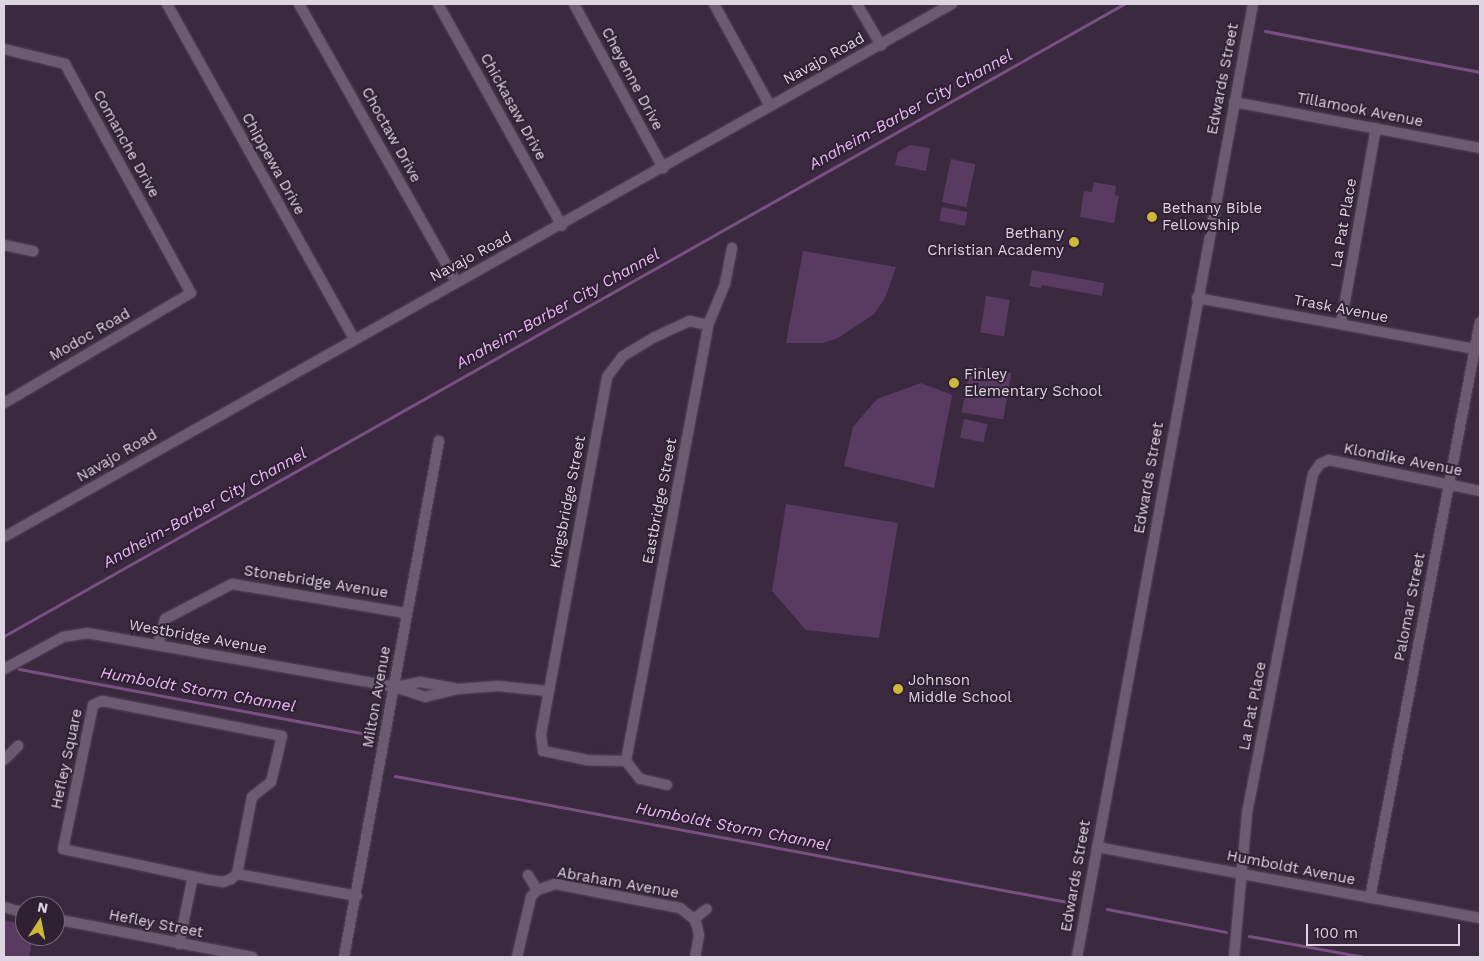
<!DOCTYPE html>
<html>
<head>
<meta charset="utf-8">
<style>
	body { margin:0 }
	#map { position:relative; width:1484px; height:961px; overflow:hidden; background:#3b2a3f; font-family:"Work Sans",sans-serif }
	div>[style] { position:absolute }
	.green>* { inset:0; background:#593b61; transform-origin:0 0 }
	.stream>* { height:3px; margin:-1.5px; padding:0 1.5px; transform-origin:1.5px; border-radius:1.5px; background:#785182 }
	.roads { filter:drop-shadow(0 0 1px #59495c) drop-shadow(0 0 1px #59495c) }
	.minor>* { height:10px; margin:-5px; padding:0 5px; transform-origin:5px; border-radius:5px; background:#6c5b70 }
	.dots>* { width:14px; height:14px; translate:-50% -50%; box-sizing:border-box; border:2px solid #302034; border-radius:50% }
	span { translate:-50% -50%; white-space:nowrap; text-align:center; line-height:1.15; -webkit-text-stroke:4px #302034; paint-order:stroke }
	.street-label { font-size:15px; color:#dfd5e2 }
	.poi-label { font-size:15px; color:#dfd5e2 }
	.left { translate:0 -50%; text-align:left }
	.right { translate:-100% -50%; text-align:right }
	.water-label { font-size:16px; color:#eabbf6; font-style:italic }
	.frame { position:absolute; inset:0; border:5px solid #dfd5e2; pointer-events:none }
	.north { position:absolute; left:15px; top:896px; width:50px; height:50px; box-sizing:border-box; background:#302034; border:1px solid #76687a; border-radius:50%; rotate:11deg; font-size:14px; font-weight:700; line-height:20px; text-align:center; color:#dfd5e2 }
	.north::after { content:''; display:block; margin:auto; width:18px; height:22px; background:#ceb837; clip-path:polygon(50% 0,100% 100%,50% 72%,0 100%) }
	.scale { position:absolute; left:1306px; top:924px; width:154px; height:22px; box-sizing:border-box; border:2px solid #dfd5e2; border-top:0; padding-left:6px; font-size:15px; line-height:18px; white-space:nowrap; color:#dfd5e2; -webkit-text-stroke:4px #302034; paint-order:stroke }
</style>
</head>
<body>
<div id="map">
	<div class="green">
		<div style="clip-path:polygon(910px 145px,930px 148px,926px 171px,895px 165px,898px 152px)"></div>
		<div style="left:951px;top:159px;width:25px;height:44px;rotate:12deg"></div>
		<div style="clip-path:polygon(1094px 182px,1116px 186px,1115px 195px,1119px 196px,1114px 223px,1080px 217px,1084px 191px,1092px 192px)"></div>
		<div style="left:942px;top:207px;width:26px;height:14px;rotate:11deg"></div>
		<div style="clip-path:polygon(803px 251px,896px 267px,885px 298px,874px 314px,838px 338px,823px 343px,786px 343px)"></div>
		<div style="clip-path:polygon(1032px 270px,1104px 283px,1102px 296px,1042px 285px,1041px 288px,1029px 286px)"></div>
		<div style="left:986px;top:296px;width:24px;height:37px;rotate:9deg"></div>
		<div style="left:970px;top:366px;width:42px;height:47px;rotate:10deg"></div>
		<div style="clip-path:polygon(921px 383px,952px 395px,934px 488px,844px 466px,853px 427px,877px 399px)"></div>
		<div style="left:964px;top:419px;width:24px;height:19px;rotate:12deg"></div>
		<div style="clip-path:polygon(786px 504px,898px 523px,879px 638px,806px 630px,772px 591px)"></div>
		<div style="clip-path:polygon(4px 920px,25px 925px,25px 936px,33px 936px,29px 957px,4px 957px)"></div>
	</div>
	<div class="stream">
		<div style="left:1265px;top:31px;width:219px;rotate:10.8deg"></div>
		<div style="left:4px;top:636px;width:1286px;rotate:-29.44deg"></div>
		<div style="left:19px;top:669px;width:359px;rotate:10.6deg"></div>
		<div style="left:395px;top:776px;width:684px;rotate:10.62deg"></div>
		<div style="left:1107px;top:909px;width:121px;rotate:10.9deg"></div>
		<div style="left:1249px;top:936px;width:117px;rotate:10.3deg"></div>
	</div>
	<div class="roads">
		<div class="minor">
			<div style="left:167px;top:4px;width:383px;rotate:60.8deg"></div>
			<div style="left:299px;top:4px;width:319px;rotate:60.5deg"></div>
			<div style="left:438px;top:4px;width:254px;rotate:60.8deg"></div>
			<div style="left:574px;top:4px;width:187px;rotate:61.5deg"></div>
			<div style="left:714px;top:4px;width:116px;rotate:61.2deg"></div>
			<div style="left:857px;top:4px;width:48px;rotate:59.7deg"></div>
			<div style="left:4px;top:49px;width:63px;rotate:13.8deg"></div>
			<div style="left:65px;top:64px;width:261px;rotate:61.2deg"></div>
			<div style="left:191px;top:293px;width:217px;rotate:149.5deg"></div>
			<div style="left:1234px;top:102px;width:250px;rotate:10.6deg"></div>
			<div style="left:4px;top:245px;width:30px;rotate:12deg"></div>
			<div style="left:1197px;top:298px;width:288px;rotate:10.4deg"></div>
			<div style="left:1341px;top:324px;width:199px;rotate:-79.9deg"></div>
			<div style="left:4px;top:537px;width:1088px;rotate:-29.35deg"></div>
			<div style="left:158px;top:645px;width:27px;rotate:-75deg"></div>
			<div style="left:165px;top:619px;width:76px;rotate:-27.6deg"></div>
			<div style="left:232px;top:584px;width:176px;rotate:9.5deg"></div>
			<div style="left:4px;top:669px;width:67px;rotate:-28.5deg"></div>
			<div style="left:63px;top:637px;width:24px;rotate:-9deg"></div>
			<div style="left:87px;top:633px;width:313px;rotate:9.9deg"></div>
			<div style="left:395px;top:687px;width:32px;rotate:18deg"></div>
			<div style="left:425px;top:697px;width:34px;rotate:-14deg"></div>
			<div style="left:458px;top:689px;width:40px;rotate:-4.3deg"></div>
			<div style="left:498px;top:686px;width:49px;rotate:5.8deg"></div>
			<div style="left:396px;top:687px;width:25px;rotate:-12deg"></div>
			<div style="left:420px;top:682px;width:34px;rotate:10deg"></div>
			<div style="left:102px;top:701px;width:183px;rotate:11deg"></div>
			<div style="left:282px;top:736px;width:47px;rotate:103.4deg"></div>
			<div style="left:271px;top:782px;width:24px;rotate:142deg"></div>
			<div style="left:252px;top:797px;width:78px;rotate:101deg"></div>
			<div style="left:237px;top:874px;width:8px;rotate:140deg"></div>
			<div style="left:231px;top:879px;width:9px;rotate:159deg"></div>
			<div style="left:223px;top:882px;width:13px;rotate:-171deg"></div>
			<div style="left:210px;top:880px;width:150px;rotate:-168.1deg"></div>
			<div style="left:63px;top:849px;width:147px;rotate:-78.2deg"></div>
			<div style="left:93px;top:705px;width:10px;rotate:-24deg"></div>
			<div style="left:4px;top:760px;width:20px;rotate:-45deg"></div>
			<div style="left:626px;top:761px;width:444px;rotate:-79.3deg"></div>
			<div style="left:708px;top:325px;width:44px;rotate:-67.5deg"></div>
			<div style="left:725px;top:284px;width:37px;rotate:-79deg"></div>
			<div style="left:667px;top:785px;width:28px;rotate:-167deg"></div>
			<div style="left:640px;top:779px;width:23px;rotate:-128deg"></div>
			<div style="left:626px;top:761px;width:39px;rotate:-179deg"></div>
			<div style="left:587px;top:760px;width:45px;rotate:-168.4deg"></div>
			<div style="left:543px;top:751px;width:17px;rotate:-97deg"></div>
			<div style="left:541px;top:734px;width:363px;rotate:-79.5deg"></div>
			<div style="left:607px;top:377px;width:26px;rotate:-53deg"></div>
			<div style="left:623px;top:356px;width:37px;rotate:-31deg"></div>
			<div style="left:655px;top:337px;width:38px;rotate:-25deg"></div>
			<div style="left:689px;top:321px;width:19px;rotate:12deg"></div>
			<div style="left:1097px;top:847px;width:390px;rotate:10.5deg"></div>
			<div style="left:237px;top:874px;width:122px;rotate:10.4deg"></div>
			<div style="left:528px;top:875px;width:17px;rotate:59deg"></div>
			<div style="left:1370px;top:898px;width:586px;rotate:-79.19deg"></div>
			<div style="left:4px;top:907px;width:22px;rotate:16deg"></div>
			<div style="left:55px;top:919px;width:201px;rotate:10.9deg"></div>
			<div style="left:694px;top:919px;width:16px;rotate:-38deg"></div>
			<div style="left:179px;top:944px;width:69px;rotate:-78.4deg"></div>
			<div style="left:344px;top:957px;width:525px;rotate:-79.57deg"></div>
			<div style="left:517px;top:957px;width:62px;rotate:-76.9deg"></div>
			<div style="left:531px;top:897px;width:9px;rotate:-49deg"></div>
			<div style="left:537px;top:890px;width:19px;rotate:-18deg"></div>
			<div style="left:555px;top:884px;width:127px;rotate:10.9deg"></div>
			<div style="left:680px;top:908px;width:18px;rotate:38deg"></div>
			<div style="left:694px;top:919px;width:8px;rotate:67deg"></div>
			<div style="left:697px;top:926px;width:9px;rotate:77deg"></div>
			<div style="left:699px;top:935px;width:22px;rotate:100deg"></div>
			<div style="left:1077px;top:957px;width:969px;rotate:-79.54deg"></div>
			<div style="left:1234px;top:957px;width:145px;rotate:-84.8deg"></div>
			<div style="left:1247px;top:813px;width:345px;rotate:-79deg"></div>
			<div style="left:1313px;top:474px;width:12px;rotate:-55deg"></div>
			<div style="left:1320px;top:464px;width:10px;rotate:-24deg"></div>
			<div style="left:1329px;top:460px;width:154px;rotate:11.6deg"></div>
		</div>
	</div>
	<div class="dots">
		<div style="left:1152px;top:217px;background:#ceb837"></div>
		<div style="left:1074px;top:242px;background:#ceb837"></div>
		<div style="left:954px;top:383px;background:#ceb837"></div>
		<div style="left:898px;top:689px;background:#ceb837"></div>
	</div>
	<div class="street-label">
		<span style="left:824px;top:59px;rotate:-29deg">Navajo Road</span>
		<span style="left:632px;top:79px;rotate:62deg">Cheyenne Drive</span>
		<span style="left:1223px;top:79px;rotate:-79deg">Edwards Street</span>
		<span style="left:513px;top:107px;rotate:61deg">Chickasaw Drive</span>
		<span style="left:1360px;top:110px;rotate:11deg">Tillamook Avenue</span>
		<span style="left:391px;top:135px;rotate:61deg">Choctaw Drive</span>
		<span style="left:126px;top:144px;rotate:61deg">Comanche Drive</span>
		<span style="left:273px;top:164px;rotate:61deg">Chippewa Drive</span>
		<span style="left:1344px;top:223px;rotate:-80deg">La Pat Place</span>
		<span style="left:471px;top:257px;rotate:-28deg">Navajo Road</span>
		<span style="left:1341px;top:309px;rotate:11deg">Trask Avenue</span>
		<span style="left:90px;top:335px;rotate:-30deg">Modoc Road</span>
		<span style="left:117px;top:456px;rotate:-30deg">Navajo Road</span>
		<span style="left:1403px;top:460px;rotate:11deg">Klondike Avenue</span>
		<span style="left:1149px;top:478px;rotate:-80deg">Edwards Street</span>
		<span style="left:660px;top:501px;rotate:-79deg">Eastbridge Street</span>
		<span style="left:568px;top:502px;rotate:-79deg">Kingsbridge Street</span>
		<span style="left:316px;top:582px;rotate:9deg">Stonebridge Avenue</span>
		<span style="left:1410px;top:607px;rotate:-79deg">Palomar Street</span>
		<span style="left:198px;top:637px;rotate:10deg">Westbridge Avenue</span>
		<span style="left:377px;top:697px;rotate:-80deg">Milton Avenue</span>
		<span style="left:1253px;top:706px;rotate:-79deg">La Pat Place</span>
		<span style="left:67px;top:759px;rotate:-78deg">Hefley Square</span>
		<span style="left:1291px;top:868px;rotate:11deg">Humboldt Avenue</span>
		<span style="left:1076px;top:876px;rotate:-80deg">Edwards Street</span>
		<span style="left:618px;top:883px;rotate:10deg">Abraham Avenue</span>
		<span style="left:156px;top:924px;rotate:11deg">Hefley Street</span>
	</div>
	<div class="poi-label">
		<span class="left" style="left:1162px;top:217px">Bethany Bible<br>Fellowship</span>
		<span class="right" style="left:1064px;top:242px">Bethany<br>Christian Academy</span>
		<span class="left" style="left:964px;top:383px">Finley<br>Elementary School</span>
		<span class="left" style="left:908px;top:689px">Johnson<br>Middle School</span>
	</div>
	<div class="water-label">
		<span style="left:911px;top:110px;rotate:-29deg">Anaheim-Barber City Channel</span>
		<span style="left:558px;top:309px;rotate:-29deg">Anaheim-Barber City Channel</span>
		<span style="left:205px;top:508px;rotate:-29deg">Anaheim-Barber City Channel</span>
		<span style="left:198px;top:690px;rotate:10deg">Humboldt Storm Channel</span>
		<span style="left:733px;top:827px;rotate:11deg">Humboldt Storm Channel</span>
	</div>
	<div class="frame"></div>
	<div class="north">N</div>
	<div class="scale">100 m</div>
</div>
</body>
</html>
